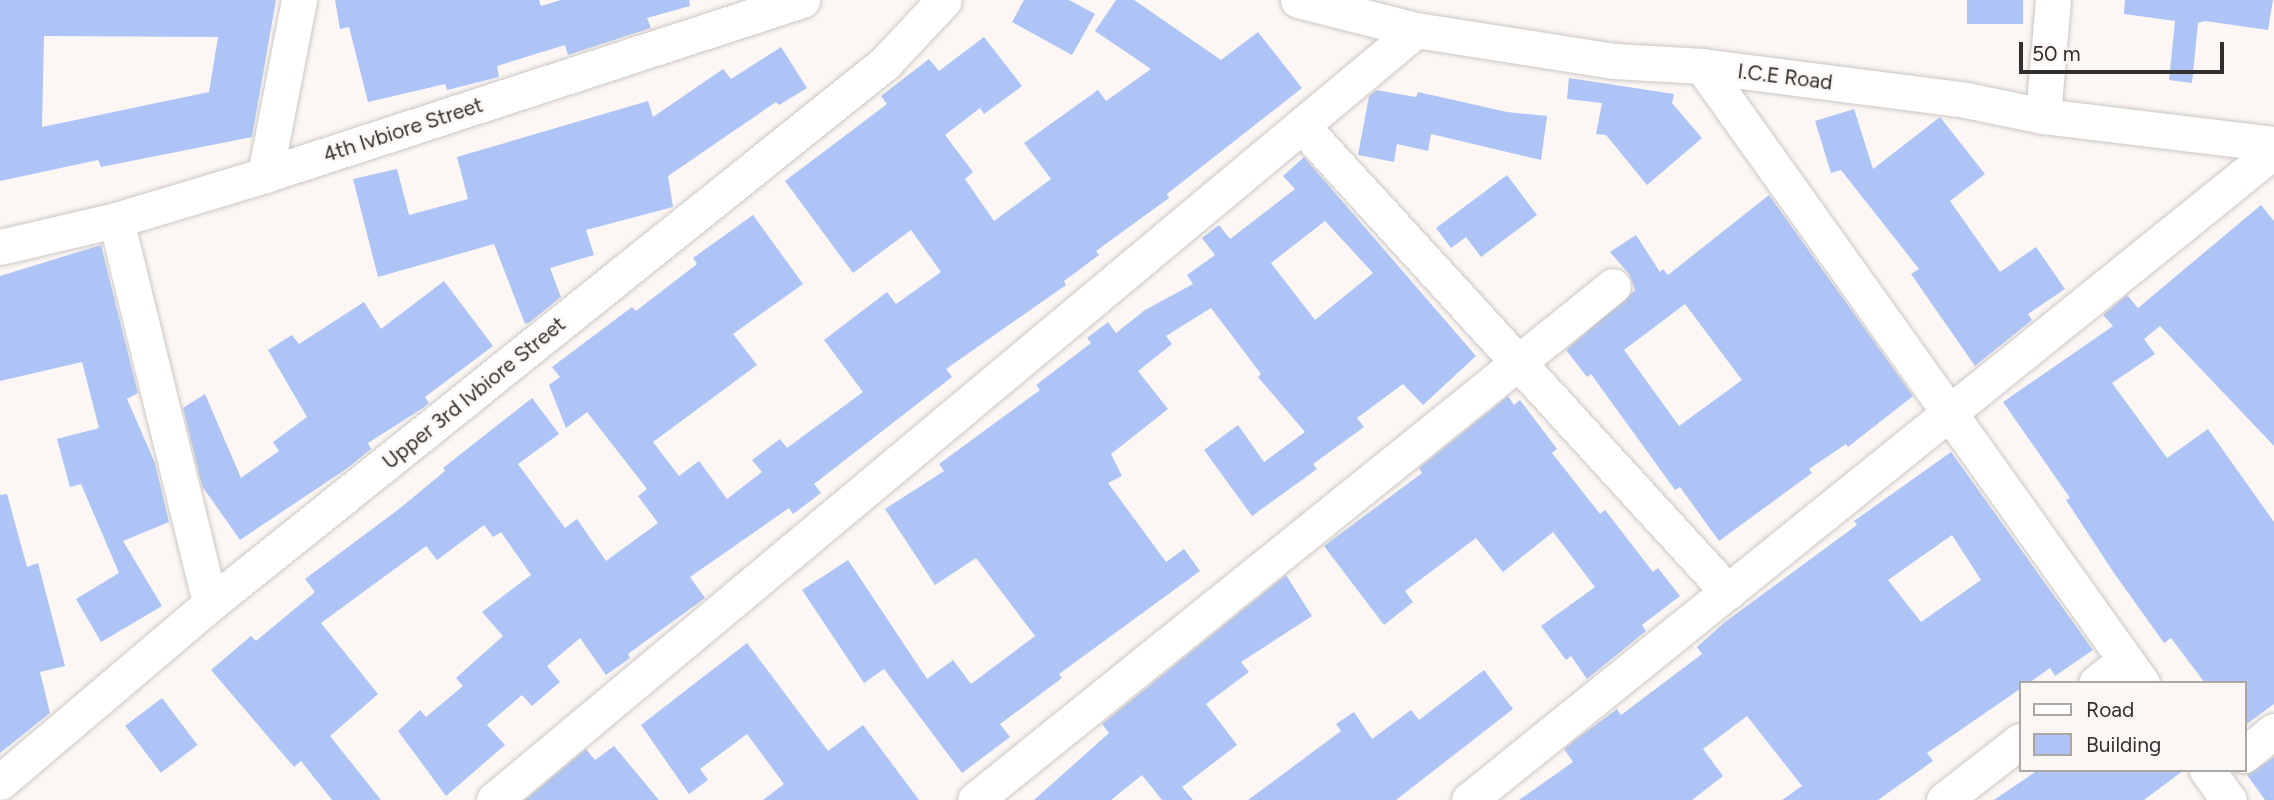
<!DOCTYPE html>
<html>
<head>
<meta charset="utf-8">
<style>
	body { margin:0 }
	#map { position:relative; width:2274px; height:800px; overflow:hidden; background:#fcf7f4; font-family:Figtree,sans-serif }
	div>[style] { position:absolute }
	.building>* { inset:0; background:#aec4f6; transform-origin:0 0 }
	.roads { filter:drop-shadow(0 0 2px #ccc7c4) drop-shadow(0 0 2px #ccc7c4) }
	.minor>* { height:35px; margin:-17.5px; padding:0 17.5px; transform-origin:17.5px; border-radius:17.5px; background:#fff }
	span { translate:-50% -50%; white-space:nowrap; text-align:center; line-height:1.15; -webkit-text-stroke:5px #fcf7f4; paint-order:stroke }
	.street-label { font-size:21px; color:#32302f }
	.legend { position:absolute; left:2019px; top:681px; width:228px; height:91px; box-sizing:border-box; background:#fcf7f4; border:2px solid #aba7a5; margin:0; padding:9px 12px; list-style:none; font-size:21px; color:#32302f }
	.legend li { display:flex; align-items:center; gap:14px; height:35px }
	.legend b { width:35px; border:2px solid #aba7a5 }
	.scale { position:absolute; left:2019px; top:42px; width:205px; height:32px; box-sizing:border-box; border:4px solid #32302f; border-top:0; padding-left:9px; font-size:21px; line-height:24px; white-space:nowrap; color:#32302f; -webkit-text-stroke:5px #fcf7f4; paint-order:stroke }
</style>
</head>
<body>
<div id="map">
	<div class="building">
		<div style="clip-path:polygon(evenodd,0 0,276px 0,252px 137px,101px 167px,98px 160px,0 181px,0 0,44px 36px,218px 37px,209px 92px,42px 127px,44px 36px)"></div>
		<div style="clip-path:polygon(335px 0,539px 0,541px 6px,561px 0,689px 0,690px 6px,647px 18px,651px 28px,568px 55px,565px 45px,497px 66px,499px 77px,447px 90px,445px 84px,368px 102px,349px 27px,340px 29px)"></div>
		<div style="clip-path:polygon(1024px 0,1069px 0,1095px 14px,1072px 55px,1012px 22px)"></div>
		<div style="clip-path:polygon(1116px 0,1134px 0,1221px 60px,1258px 32px,1302px 88px,1167px 194px,1169px 198px,1096px 251px,1099px 255px,1064px 281px,1066px 285px,946px 369px,952px 377px,814px 484px,821px 493px,793px 514px,789px 508px,690px 577px,705px 598px,628px 654px,630px 658px,606px 675px,580px 638px,547px 666px,560px 682px,532px 706px,522px 695px,487px 725px,505px 745px,446px 796px,398px 731px,420px 710px,426px 717px,463px 686px,456px 678px,503px 636px,482px 612px,531px 575px,501px 532px,493px 537px,484px 525px,437px 560px,426px 546px,321px 623px,378px 694px,330px 736px,381px 800px,332px 800px,301px 761px,294px 767px,211px 670px,251px 636px,256px 641px,315px 592px,305px 579px,399px 509px,445px 471px,443px 468px,532px 398px,559px 434px,518px 464px,565px 528px,577px 519px,606px 561px,658px 523px,638px 496px,647px 489px,587px 412px,566px 428px,549px 385px,560px 377px,552px 367px,632px 307px,636px 311px,697px 264px,693px 258px,753px 215px,803px 284px,733px 334px,757px 365px,653px 442px,679px 476px,699px 461px,727px 499px,762px 472px,752px 460px,780px 439px,787px 448px,863px 392px,824px 340px,887px 292px,896px 304px,941px 272px,911px 230px,853px 273px,785px 181px,887px 104px,881px 96px,929px 59px,939px 71px,984px 37px,1022px 86px,984px 114px,980px 108px,945px 135px,973px 172px,965px 179px,994px 221px,1051px 179px,1024px 143px,1098px 90px,1106px 101px,1151px 69px,1095px 31px)"></div>
		<div style="left:1967px;top:0;width:56px;height:24px"></div>
		<div style="clip-path:polygon(2125px 0,2273px 0,2268px 30px,2205px 21px,2198px 23px,2192px 83px,2169px 80px,2175px 21px,2124px 14px)"></div>
		<div style="clip-path:polygon(781px 47px,807px 88px,779px 105px,776px 102px,668px 176px,673px 207px,586px 230px,594px 255px,550px 268px,561px 297px,530px 322px,525px 324px,494px 244px,378px 277px,353px 179px,397px 169px,409px 215px,468px 199px,457px 157px,648px 101px,653px 117px,723px 69px,731px 79px)"></div>
		<div style="clip-path:polygon(1569px 78px,1674px 94px,1672px 103px,1702px 138px,1647px 185px,1606px 135px,1596px 134px,1602px 103px,1567px 99px)"></div>
		<div style="clip-path:polygon(1376px 90px,1416px 97px,1418px 92px,1507px 112px,1547px 116px,1541px 160px,1431px 134px,1428px 151px,1397px 144px,1394px 162px,1358px 155px,1369px 96px)"></div>
		<div style="clip-path:polygon(1854px 109px,1873px 169px,1940px 117px,1985px 174px,1950px 201px,2000px 272px,2036px 247px,2065px 289px,2028px 314px,2032px 320px,1975px 366px,1911px 274px,1919px 269px,1841px 170px,1831px 173px,1815px 121px)"></div>
		<div style="clip-path:polygon(evenodd,1304px 157px,1476px 356px,1423px 405px,1403px 384px,1357px 418px,1364px 427px,1313px 464px,1317px 469px,1252px 516px,1204px 450px,1238px 425px,1264px 462px,1305px 432px,1258px 377px,1261px 374px,1211px 308px,1166px 336px,1172px 344px,1138px 371px,1168px 409px,1111px 454px,1122px 476px,1108px 483px,1166px 562px,1184px 549px,1200px 571px,1059px 674px,1062px 678px,1000px 724px,1010px 737px,962px 773px,884px 669px,864px 683px,802px 590px,848px 560px,927px 679px,953px 660px,971px 684px,1035px 636px,976px 558px,935px 585px,885px 509px,944px 471px,939px 464px,1040px 390px,1036px 385px,1091px 343px,1087px 338px,1108px 322px,1116px 333px,1145px 310px,1193px 284px,1187px 275px,1215px 255px,1202px 238px,1219px 225px,1230px 239px,1295px 189px,1283px 176px,1304px 157px,1325px 221px,1373px 273px,1315px 320px,1271px 263px,1325px 221px)"></div>
		<div style="clip-path:polygon(1507px 175px,1537px 215px,1481px 257px,1466px 237px,1451px 248px,1436px 228px)"></div>
		<div style="clip-path:polygon(evenodd,1769px 195px,1913px 396px,1848px 447px,1846px 444px,1809px 469px,1812px 473px,1719px 541px,1680px 487px,1675px 490px,1591px 374px,1587px 377px,1566px 350px,1635px 290px,1629px 274px,1610px 252px,1636px 235px,1660px 272px,1663px 269px,1668px 275px,1769px 195px,1685px 304px,1742px 380px,1679px 426px,1624px 350px,1685px 304px)"></div>
		<div style="clip-path:polygon(2261px 205px,2274px 221px,2274px 446px,2160px 326px,2144px 339px,2155px 354px,2112px 383px,2167px 458px,2208px 429px,2274px 522px,2274px 704px,2244px 726px,2244px 683px,2205px 683px,2171px 638px,2164px 643px,2114px 573px,2066px 500px,2070px 498px,2003px 402px,2113px 326px,2103px 315px,2127px 295px,2138px 308px)"></div>
		<div style="clip-path:polygon(101px 245px,138px 393px,127px 399px,155px 463px,169px 522px,123px 541px,162px 606px,101px 642px,76px 599px,119px 573px,81px 484px,70px 487px,57px 439px,99px 428px,82px 362px,0 381px,0 276px)"></div>
		<div style="clip-path:polygon(444px 281px,493px 346px,425px 397px,429px 403px,423px 408px,368px 443px,371px 449px,349px 467px,240px 540px,202px 486px,183px 408px,205px 394px,241px 478px,279px 451px,273px 442px,307px 417px,268px 350px,292px 335px,299px 344px,364px 302px,381px 329px)"></div>
		<div style="clip-path:polygon(1508px 396px,1514px 405px,1520px 400px,1557px 449px,1552px 453px,1600px 514px,1605px 510px,1653px 572px,1658px 568px,1680px 596px,1642px 625px,1646px 631px,1587px 679px,1571px 656px,1566px 660px,1541px 626px,1595px 587px,1553px 532px,1503px 572px,1476px 538px,1405px 591px,1413px 602px,1384px 625px,1324px 546px,1422px 473px,1419px 468px)"></div>
		<div style="clip-path:polygon(evenodd,1951px 452px,2093px 650px,2055px 676px,2050px 668px,2029px 683px,2020px 683px,2020px 689px,1927px 753px,1933px 761px,1878px 800px,1782px 800px,1802px 786px,1747px 716px,1703px 749px,1723px 776px,1692px 800px,1519px 800px,1573px 762px,1564px 749px,1579px 737px,1617px 709px,1621px 715px,1702px 654px,1697px 647px,1725px 622px,1857px 525px,1854px 521px,1951px 452px,1952px 535px,1981px 580px,1921px 622px,1888px 580px,1952px 535px)"></div>
		<div style="clip-path:polygon(7px 494px,27px 567px,38px 563px,65px 666px,40px 672px,50px 713px,0 753px,0 495px)"></div>
		<div style="clip-path:polygon(1286px 575px,1312px 616px,1241px 662px,1249px 672px,1206px 704px,1237px 745px,1182px 787px,1193px 800px,1162px 800px,1142px 775px,1111px 800px,1034px 800px,1109px 733px,1102px 724px)"></div>
		<div style="clip-path:polygon(747px 643px,828px 751px,863px 725px,919px 800px,763px 800px,784px 784px,747px 734px,700px 769px,708px 780px,689px 794px,641px 725px)"></div>
		<div style="clip-path:polygon(1484px 670px,1513px 709px,1396px 800px,1248px 800px,1341px 731px,1336px 724px,1354px 712px,1372px 739px,1411px 710px,1419px 720px)"></div>
		<div style="left:162px;top:698px;width:59px;height:46px;rotate:53deg"></div>
		<div style="clip-path:polygon(614px 746px,659px 800px,525px 800px,586px 749px,595px 760px)"></div>
		<div style="clip-path:polygon(2274px 757px,2274px 800px,2265px 800px,2247px 775px)"></div>
		<div style="clip-path:polygon(2038px 770px,2184px 770px,2144px 800px,1994px 800px)"></div>
	</div>
	<div class="roads">
		<div class="minor">
			<div style="left:1298px;top:0;width:122px;rotate:14.3deg"></div>
			<div style="left:1416px;top:30px;width:201px;rotate:8.9deg"></div>
			<div style="left:1615px;top:61px;width:87px;rotate:3.3deg"></div>
			<div style="left:1702px;top:66px;width:266px;rotate:7.3deg"></div>
			<div style="left:1966px;top:100px;width:79px;rotate:11.7deg"></div>
			<div style="left:2043px;top:116px;width:233px;rotate:6.9deg"></div>
			<div style="left:1702px;top:66px;width:758px;rotate:54.51deg"></div>
			<div style="left:2043px;top:116px;width:116px;rotate:-85.1deg"></div>
			<div style="left:1302px;top:126px;width:631px;rotate:47.57deg"></div>
			<div style="left:265px;top:175px;width:178px;rotate:-79deg"></div>
			<div style="left:116px;top:220px;width:395px;rotate:76.2deg"></div>
			<div style="left:0;top:247px;width:119px;rotate:-13.1deg"></div>
			<div style="left:116px;top:220px;width:156px;rotate:-16.8deg"></div>
			<div style="left:265px;top:175px;width:565px;rotate:-18.05deg"></div>
			<div style="left:2096px;top:683px;width:37px;rotate:-38deg"></div>
			<div style="left:2244px;top:755px;width:38px;rotate:-39deg"></div>
			<div style="left:2207px;top:770px;width:37px;rotate:54deg"></div>
			<div style="left:0;top:782px;width:275px;rotate:-40.3deg"></div>
			<div style="left:210px;top:604px;width:865px;rotate:-38.71deg"></div>
			<div style="left:885px;top:63px;width:86px;rotate:-46.9deg"></div>
			<div style="left:494px;top:800px;width:1201px;rotate:-39.87deg"></div>
			<div style="left:975px;top:800px;width:819px;rotate:-38.86deg"></div>
			<div style="left:1469px;top:800px;width:1034px;rotate:-38.88deg"></div>
			<div style="left:1944px;top:800px;width:96px;rotate:-37.8deg"></div>
		</div>
	</div>
	<div class="street-label">
		<span style="left:1785px;top:77px;rotate:7deg">I.C.E Road</span>
		<span style="left:403px;top:130px;rotate:-18deg">4th Ivbiore Street</span>
		<span style="left:474px;top:393px;rotate:-39deg">Upper 3rd Ivbiore Street</span>
	</div>
	<ul class="legend">
	<li><b style="height:9px;background:#fff"></b>Road</li>
	<li><b style="height:19px;background:#aec4f6"></b>Building</li>
	</ul>
	<div class="scale">50 m</div>
</div>
</body>
</html>
